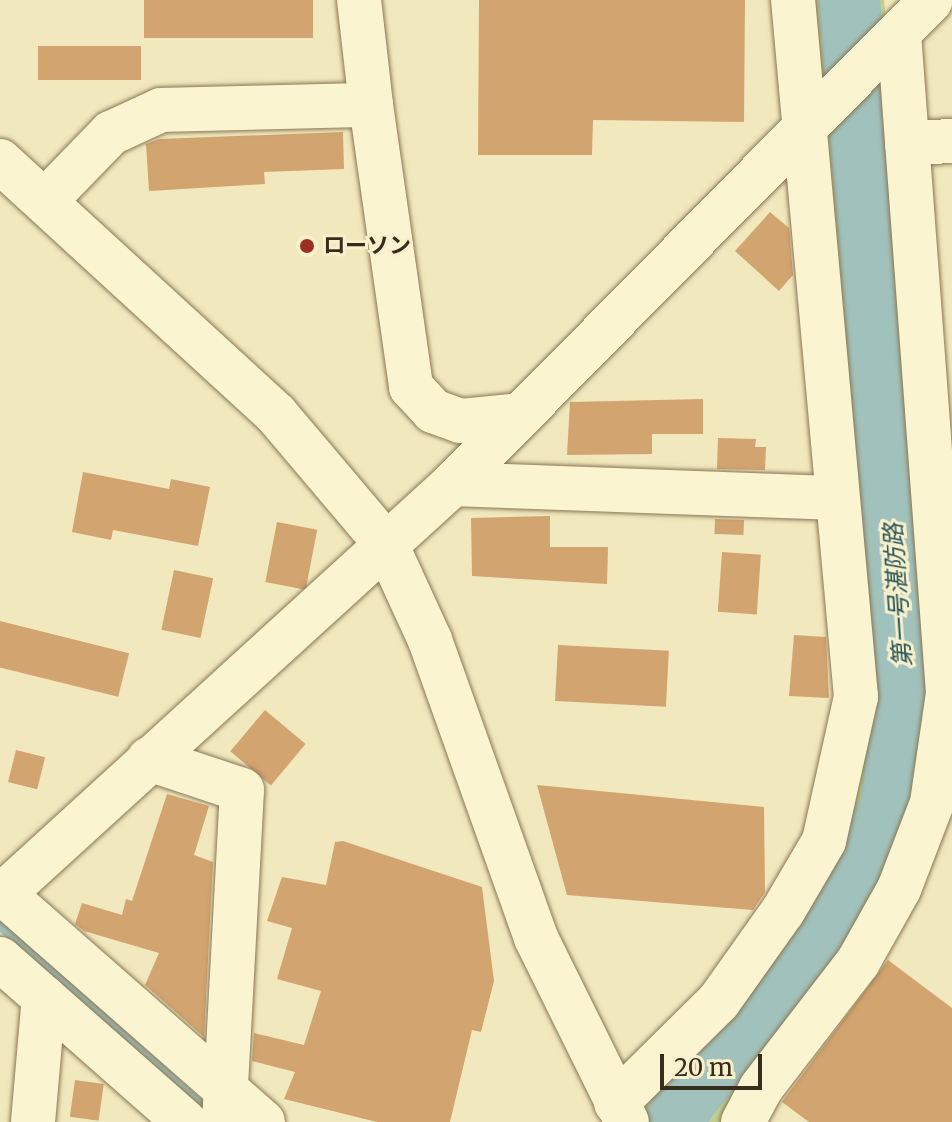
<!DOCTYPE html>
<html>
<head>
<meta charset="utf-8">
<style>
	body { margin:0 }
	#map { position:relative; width:952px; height:1122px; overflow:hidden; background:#f1e8bd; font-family:Merriweather,"Noto Sans JP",serif }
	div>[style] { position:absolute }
	.green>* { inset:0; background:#c0cf90 }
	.stream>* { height:10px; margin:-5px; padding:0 5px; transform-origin:5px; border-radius:5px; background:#a1c2bc }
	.river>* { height:62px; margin:-31px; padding:0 31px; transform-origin:31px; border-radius:31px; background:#a1c2bc }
	.building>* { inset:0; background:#d2a46f; transform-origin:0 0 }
	.roads { filter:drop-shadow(0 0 2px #8a7755) drop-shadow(0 0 2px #8a7755) }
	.minor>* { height:44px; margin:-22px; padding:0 22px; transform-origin:22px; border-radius:22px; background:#fbf4d0 }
	.dots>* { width:22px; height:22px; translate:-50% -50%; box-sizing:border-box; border:4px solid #f8f0cd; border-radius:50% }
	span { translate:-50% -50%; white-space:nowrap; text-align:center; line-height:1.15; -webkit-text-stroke:6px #f8f0cd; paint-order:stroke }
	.poi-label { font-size:22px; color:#382c1b; font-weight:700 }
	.left { translate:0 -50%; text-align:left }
	.water-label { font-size:24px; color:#295659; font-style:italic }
	.scale { position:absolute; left:660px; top:1054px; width:102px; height:36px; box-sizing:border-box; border:4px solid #382c1b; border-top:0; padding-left:10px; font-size:24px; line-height:28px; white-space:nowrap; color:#382c1b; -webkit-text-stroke:6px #f8f0cd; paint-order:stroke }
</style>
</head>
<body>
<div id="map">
	<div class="green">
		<div style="clip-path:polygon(807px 0,884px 0,945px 654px,893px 900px,749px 1122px,607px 1122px,789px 901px,856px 697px)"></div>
	</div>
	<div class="stream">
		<div style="left:0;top:925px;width:286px;rotate:41.9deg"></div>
	</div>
	<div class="river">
		<div style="left:675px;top:1122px;width:23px;rotate:-65deg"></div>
		<div style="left:685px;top:1101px;width:218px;rotate:-50.8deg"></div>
		<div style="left:823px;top:932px;width:66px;rotate:-58deg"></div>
		<div style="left:858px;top:876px;width:78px;rotate:-65.1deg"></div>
		<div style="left:891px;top:805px;width:121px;rotate:-83.8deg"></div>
		<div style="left:904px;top:685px;width:40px;rotate:-91.4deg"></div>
		<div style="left:903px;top:645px;width:647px;rotate:-94.79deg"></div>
	</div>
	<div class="building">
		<div style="left:144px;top:0;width:169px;height:38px"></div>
		<div style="clip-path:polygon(479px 0,745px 0,744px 122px,593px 120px,592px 155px,478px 155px)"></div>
		<div style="left:141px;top:46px;width:34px;height:103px;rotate:90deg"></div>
		<div style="clip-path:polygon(343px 132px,344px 169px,264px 172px,265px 184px,149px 191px,146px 144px,159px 139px)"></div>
		<div style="clip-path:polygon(770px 212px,789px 228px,793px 275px,779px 291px,735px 251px)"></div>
		<div style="clip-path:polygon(703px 399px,703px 434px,652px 434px,652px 454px,567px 455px,570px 402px)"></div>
		<div style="clip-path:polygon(718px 438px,756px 439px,755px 447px,766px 447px,765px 470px,717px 469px)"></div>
		<div style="clip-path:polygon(83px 472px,169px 489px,171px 479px,210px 487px,198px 546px,113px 530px,111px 540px,72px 532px)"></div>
		<div style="clip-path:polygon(550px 516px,550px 547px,608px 547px,607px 584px,472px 576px,471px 518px)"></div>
		<div style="left:715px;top:519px;width:29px;height:15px;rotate:2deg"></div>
		<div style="left:277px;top:522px;width:41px;height:61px;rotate:11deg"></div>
		<div style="left:722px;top:552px;width:39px;height:60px;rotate:4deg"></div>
		<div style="left:174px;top:570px;width:40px;height:61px;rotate:12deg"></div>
		<div style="left:0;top:621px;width:133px;height:45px;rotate:14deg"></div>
		<div style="clip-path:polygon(794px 635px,826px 637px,829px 698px,789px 696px)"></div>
		<div style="left:558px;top:645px;width:111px;height:56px;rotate:3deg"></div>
		<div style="left:265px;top:710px;width:53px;height:54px;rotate:40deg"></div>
		<div style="left:16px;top:750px;width:30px;height:33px;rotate:14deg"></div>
		<div style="clip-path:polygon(537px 785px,764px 807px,765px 892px,753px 910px,567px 895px)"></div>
		<div style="clip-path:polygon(167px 794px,209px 806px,194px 855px,213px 862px,204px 1037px,145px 985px,159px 953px,84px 931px,75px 924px,82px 903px,122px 915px,126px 899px,132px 901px)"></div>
		<div style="clip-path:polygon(343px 841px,482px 887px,494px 981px,481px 1032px,472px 1030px,450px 1122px,377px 1122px,284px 1099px,295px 1072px,252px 1061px,254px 1033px,304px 1045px,321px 991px,277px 979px,292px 928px,267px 921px,282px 877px,326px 885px,335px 842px)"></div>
		<div style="clip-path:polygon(888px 960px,952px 1008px,952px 1122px,809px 1122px,782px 1102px)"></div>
		<div style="left:75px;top:1080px;width:29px;height:37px;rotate:8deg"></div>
	</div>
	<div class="roads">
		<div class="minor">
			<div style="left:371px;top:105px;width:285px;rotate:81.9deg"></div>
			<div style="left:411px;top:387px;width:33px;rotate:47deg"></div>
			<div style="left:433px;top:411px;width:29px;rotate:20deg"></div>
			<div style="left:460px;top:421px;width:61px;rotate:-5.6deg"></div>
			<div style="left:907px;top:143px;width:45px;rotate:-2.5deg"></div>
			<div style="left:0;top:161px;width:374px;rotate:42.5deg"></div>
			<div style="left:276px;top:414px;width:170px;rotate:49.8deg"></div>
			<div style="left:386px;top:544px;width:106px;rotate:65.4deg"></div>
			<div style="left:430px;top:640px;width:316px;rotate:70.4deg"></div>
			<div style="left:536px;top:938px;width:205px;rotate:63.7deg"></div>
			<div style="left:45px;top:201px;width:95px;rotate:-45.9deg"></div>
			<div style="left:111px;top:133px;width:55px;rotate:-24.7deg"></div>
			<div style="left:161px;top:110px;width:210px;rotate:-1.4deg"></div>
			<div style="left:371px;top:105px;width:106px;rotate:-96.5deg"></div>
			<div style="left:453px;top:484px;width:384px;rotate:2.1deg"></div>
			<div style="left:149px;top:759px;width:98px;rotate:18.4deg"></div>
			<div style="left:242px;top:790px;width:332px;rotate:93.1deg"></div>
			<div style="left:0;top:891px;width:350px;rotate:41.3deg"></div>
			<div style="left:0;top:897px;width:613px;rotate:-42.36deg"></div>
			<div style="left:453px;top:484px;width:680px;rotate:-45.36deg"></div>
			<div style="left:0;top:959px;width:247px;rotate:41.4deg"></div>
			<div style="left:616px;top:1103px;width:145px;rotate:-44.7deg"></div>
			<div style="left:719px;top:1001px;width:110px;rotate:-54.6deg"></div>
			<div style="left:783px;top:911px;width:81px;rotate:-59.6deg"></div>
			<div style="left:824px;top:841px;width:148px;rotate:-77.5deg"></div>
			<div style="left:856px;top:697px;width:700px;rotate:-95.16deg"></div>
			<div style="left:33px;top:1122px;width:125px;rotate:-85deg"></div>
			<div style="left:743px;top:1122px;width:38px;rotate:-62deg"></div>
			<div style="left:761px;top:1088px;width:159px;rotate:-52.4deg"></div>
			<div style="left:858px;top:962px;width:84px;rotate:-60.7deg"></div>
			<div style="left:899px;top:889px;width:92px;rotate:-69deg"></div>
			<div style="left:932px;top:803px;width:111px;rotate:-81.7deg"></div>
			<div style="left:948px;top:693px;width:662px;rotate:-94.25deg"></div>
		</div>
	</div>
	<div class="dots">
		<div style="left:307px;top:246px;background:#9d2f20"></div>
	</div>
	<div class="poi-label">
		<span class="left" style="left:323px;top:246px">ローソン</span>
	</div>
	<div class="water-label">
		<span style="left:898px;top:595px;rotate:-94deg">第一号湛防路</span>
	</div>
	<div class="scale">20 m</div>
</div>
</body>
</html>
